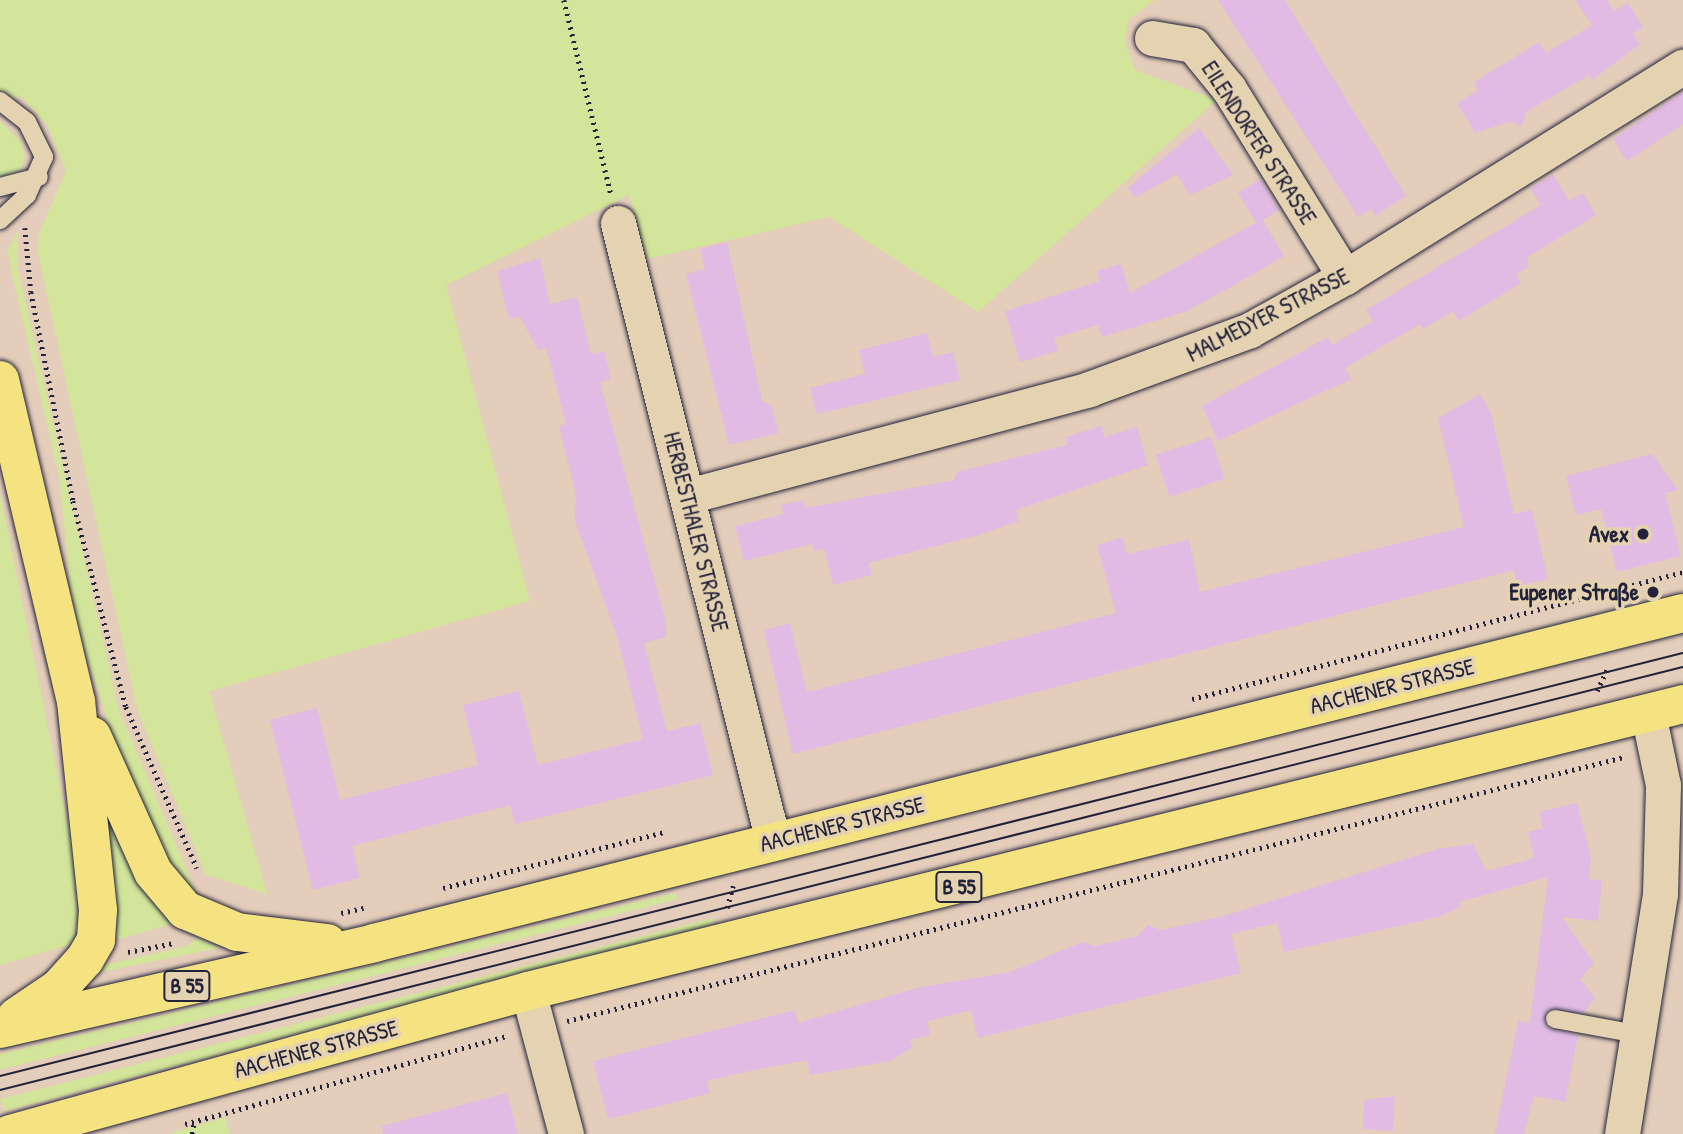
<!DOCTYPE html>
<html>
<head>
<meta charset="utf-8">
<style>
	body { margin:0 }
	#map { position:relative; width:1683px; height:1134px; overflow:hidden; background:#e4cdba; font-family:"Patrick Hand",sans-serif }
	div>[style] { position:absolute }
	.green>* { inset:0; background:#d3e59a }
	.building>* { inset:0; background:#e1bbe4; transform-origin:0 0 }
	.path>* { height:4.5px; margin-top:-2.25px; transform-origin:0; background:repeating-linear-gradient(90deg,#22223b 0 2px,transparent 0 7px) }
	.roads { filter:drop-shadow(0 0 2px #22223b) drop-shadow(0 0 2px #22223b) }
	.service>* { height:18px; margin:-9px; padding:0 9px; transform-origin:9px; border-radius:9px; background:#e5d2b0 }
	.minor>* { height:35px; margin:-17.5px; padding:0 17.5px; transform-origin:17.5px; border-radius:17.5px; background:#e5d2b0 }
	.primary>* { height:38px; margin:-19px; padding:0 19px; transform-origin:19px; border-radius:19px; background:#f5e382 }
	.tram>* { height:2px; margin:-1px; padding:0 1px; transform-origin:1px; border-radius:1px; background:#22223b }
	.dots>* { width:19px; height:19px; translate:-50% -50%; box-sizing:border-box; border:4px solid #e5d2b0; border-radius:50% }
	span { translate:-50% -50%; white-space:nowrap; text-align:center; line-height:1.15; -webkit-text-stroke:7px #e5d2b0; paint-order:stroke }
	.shield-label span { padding:2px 5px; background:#e5d2b0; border:2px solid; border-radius:5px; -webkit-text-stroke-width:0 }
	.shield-label { font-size:21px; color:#22223b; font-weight:700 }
	.street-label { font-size:23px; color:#22223b }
	.poi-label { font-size:23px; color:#22223b; font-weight:700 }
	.right { translate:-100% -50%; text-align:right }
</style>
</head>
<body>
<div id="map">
	<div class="green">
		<div style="clip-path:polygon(0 0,1155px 0,1129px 19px,1125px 42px,1135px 70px,1217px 100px,978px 312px,829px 217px,647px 259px,629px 195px,446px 285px,530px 601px,209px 691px,267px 894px,206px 875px,137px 709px,38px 253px,39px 234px,66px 170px,47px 125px,21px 96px,0 105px)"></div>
		<div style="clip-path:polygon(0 121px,21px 142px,25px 156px,19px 175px,8px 178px,0 178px)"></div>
		<div style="clip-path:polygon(18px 230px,17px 265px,119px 710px,198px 896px,175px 876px,119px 757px,73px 612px,59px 477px,7px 252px)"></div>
		<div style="clip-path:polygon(0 493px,81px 888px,79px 942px,0 965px)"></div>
		<div style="clip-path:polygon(108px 816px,173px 924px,111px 941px,98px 820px)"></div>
		<div style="clip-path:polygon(675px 893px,678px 899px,0 1070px,0 1054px)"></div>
		<div style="clip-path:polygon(713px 918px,714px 924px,5px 1111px,0 1099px)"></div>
		<div style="clip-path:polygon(198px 937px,220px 948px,96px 973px,100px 966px,187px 946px)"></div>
		<div style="clip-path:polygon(225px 1117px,230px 1134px,168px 1134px)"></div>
	</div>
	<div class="building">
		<div style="clip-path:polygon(1218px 0,1285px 0,1406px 196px,1375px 216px,1371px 209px,1358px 217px)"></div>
		<div style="clip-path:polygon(1575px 0,1607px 0,1614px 11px,1628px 3px,1643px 27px,1633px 34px,1640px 44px,1592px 80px,1589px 75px,1526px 112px,1522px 126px,1509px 122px,1475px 133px,1457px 103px,1478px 90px,1474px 82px,1539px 42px,1546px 53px,1592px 25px)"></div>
		<div style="clip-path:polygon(1683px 92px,1683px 124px,1627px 161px,1613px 139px)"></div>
		<div style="clip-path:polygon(1199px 128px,1233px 175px,1190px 195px,1177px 174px,1135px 198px,1128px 188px)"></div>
		<div style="clip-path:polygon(1553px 174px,1569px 201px,1583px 193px,1596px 215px,1528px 257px,1528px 267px,1516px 274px,1521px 283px,1459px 321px,1453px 311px,1423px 329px,1420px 324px,1345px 368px,1351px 379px,1218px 441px,1202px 406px,1328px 337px,1332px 345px,1373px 321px,1366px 310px,1541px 205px,1531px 189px)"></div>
		<div style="left:1260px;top:179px;width:36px;height:26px;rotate:58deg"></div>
		<div style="clip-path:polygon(1262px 219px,1284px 256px,1252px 275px,1187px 311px,1102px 337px,1098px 325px,1054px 338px,1058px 351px,1020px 362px,1005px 311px,1100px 281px,1097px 271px,1121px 264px,1130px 293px)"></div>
		<div style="clip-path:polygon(727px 242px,762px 400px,772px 407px,779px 433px,729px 445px,686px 274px,705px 269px,700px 249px)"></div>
		<div style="clip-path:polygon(540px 258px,550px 304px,577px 297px,591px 354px,604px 351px,611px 379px,600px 382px,666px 622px,666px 637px,644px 643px,667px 731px,700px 723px,713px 775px,515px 824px,510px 805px,352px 846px,360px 878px,313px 890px,270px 720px,317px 708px,340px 800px,478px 765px,463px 705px,519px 691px,538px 765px,643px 739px,617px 636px,575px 521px,576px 494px,559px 426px,566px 424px,546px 347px,538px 350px,520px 317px,509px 319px,497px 271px)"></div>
		<div style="clip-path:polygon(927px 333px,933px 357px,953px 352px,960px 380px,817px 414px,810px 388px,865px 374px,859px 350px)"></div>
		<div style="clip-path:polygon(1480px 394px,1491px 413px,1514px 514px,1532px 510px,1548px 579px,1518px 586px,1514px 570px,793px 754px,764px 630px,790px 623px,807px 692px,1116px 613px,1097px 545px,1123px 537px,1127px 554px,1189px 540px,1200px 592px,1464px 527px,1438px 418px)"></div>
		<div style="clip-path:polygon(1102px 426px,1104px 437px,1137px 427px,1148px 465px,1016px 510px,1019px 521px,979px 535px,869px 563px,872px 575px,833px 585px,824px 549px,814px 551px,812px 544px,744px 561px,735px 526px,784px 514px,781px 505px,803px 500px,805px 508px,954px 480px,957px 472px,1067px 445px,1065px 437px)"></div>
		<div style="left:1211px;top:437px;width:44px;height:58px;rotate:72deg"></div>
		<div style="clip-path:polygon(1652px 454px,1678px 490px,1665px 493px,1681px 556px,1617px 572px,1601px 509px,1576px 515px,1566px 476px)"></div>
		<div style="clip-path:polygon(1577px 803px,1591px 857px,1589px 879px,1602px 880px,1598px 921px,1562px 917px,1594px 963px,1580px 979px,1595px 998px,1583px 1013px,1546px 1012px,1548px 1028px,1578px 1035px,1565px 1102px,1534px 1096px,1524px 1134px,1495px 1134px,1518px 1021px,1530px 1023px,1548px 877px,1459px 902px,1460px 907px,1438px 917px,1284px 952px,1277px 923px,1231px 934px,1241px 973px,978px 1038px,971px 1010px,927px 1021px,930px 1035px,910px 1040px,912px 1048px,890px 1061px,810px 1075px,807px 1060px,754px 1070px,707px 1081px,710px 1093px,608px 1119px,593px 1061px,795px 1010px,798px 1023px,920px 987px,1010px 972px,1082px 942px,1095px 946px,1137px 936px,1148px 925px,1160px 930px,1223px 916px,1438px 849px,1473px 844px,1486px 871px,1534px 858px,1528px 832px,1543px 828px,1539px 812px)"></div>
		<div style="clip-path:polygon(507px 1093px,518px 1134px,383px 1134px,382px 1126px)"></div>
		<div style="clip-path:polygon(1395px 1096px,1393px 1131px,1363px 1129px,1364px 1100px)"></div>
	</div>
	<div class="path">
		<div style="left:564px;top:0;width:201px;rotate:76.4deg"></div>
		<div style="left:25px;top:228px;width:64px;rotate:84.6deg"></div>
		<div style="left:31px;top:292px;width:213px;rotate:78.6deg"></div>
		<div style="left:73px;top:501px;width:213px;rotate:75.6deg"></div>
		<div style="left:126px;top:707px;width:176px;rotate:66.2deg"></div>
		<div style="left:1597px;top:691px;width:26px;rotate:-65deg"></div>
		<div style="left:1192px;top:699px;width:507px;rotate:-14.5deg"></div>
		<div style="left:443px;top:888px;width:229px;rotate:-14.2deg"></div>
		<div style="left:727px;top:908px;width:23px;rotate:-75deg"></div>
		<div style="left:341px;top:913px;width:23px;rotate:-13deg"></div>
		<div style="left:128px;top:952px;width:47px;rotate:-11.1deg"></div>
		<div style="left:567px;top:1021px;width:1089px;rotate:-14.02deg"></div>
		<div style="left:185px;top:1124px;width:334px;rotate:-15.3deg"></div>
		<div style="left:192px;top:1134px;width:13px;rotate:-81deg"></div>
	</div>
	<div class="roads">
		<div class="service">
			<div style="left:0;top:101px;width:34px;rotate:38deg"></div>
			<div style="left:27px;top:122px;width:39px;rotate:64deg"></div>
			<div style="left:44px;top:157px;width:42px;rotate:114.1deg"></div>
			<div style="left:27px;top:195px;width:37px;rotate:137deg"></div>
			<div style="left:0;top:187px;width:40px;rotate:-14.4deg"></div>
			<div style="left:1555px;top:1019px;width:88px;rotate:10.4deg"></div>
		</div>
		<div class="minor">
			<div style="left:1152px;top:38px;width:42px;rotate:9.7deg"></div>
			<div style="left:1193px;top:45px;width:57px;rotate:50.7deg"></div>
			<div style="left:1229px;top:89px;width:221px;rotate:58.3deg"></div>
			<div style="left:618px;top:223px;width:637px;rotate:75.92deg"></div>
			<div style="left:688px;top:496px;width:415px;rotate:-14.9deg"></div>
			<div style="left:1089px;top:389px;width:171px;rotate:-20.1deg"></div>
			<div style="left:1250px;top:330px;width:109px;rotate:-29.2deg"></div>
			<div style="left:1345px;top:277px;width:398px;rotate:-31.9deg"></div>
			<div style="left:528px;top:991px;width:148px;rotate:75.1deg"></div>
			<div style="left:1622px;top:1134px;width:243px;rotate:-81deg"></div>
			<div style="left:1660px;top:894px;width:109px;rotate:-88.4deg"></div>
			<div style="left:1663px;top:785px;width:74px;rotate:-101.8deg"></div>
		</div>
		<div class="primary">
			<div style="left:0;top:380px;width:330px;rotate:76.7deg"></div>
			<div style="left:76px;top:701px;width:210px;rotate:84deg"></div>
			<div style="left:98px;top:910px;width:30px;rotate:94deg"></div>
			<div style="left:96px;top:940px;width:22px;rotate:120deg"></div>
			<div style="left:85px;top:959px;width:39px;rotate:132deg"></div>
			<div style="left:59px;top:988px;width:52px;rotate:146deg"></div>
			<div style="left:92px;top:736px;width:149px;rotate:65.8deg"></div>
			<div style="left:153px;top:872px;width:50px;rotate:49.9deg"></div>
			<div style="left:185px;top:910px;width:56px;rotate:22.9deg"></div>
			<div style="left:237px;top:932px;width:91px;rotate:7deg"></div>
			<div style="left:0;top:1029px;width:384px;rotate:-12.9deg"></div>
			<div style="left:374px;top:943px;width:1350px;rotate:-14.15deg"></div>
			<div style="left:10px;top:1134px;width:537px;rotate:-15.43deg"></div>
			<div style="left:528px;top:991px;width:1190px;rotate:-13.95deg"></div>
		</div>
	</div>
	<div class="tram">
		<div style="left:0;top:1076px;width:1735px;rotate:-14.11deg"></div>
		<div style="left:0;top:1090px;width:1735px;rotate:-14.11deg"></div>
	</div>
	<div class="dots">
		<div style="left:1643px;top:534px;background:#22223b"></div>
		<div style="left:1653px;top:592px;background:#22223b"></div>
	</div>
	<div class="shield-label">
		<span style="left:959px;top:887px">B 55</span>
		<span style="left:187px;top:986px">B 55</span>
	</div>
	<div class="street-label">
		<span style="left:1259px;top:143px;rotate:57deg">EILENDORFER STRASSE</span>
		<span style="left:1268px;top:315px;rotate:-27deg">MALMEDYER STRASSE</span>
		<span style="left:696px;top:532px;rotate:76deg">HERBESTHALER STRASSE</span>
		<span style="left:1392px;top:686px;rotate:-14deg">AACHENER STRASSE</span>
		<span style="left:842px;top:824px;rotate:-14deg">AACHENER STRASSE</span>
		<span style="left:316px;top:1049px;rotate:-15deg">AACHENER STRASSE</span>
	</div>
	<div class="poi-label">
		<span class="right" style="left:1629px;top:534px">Avex</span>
		<span class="right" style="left:1639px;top:592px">Eupener Straße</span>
	</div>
</div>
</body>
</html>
